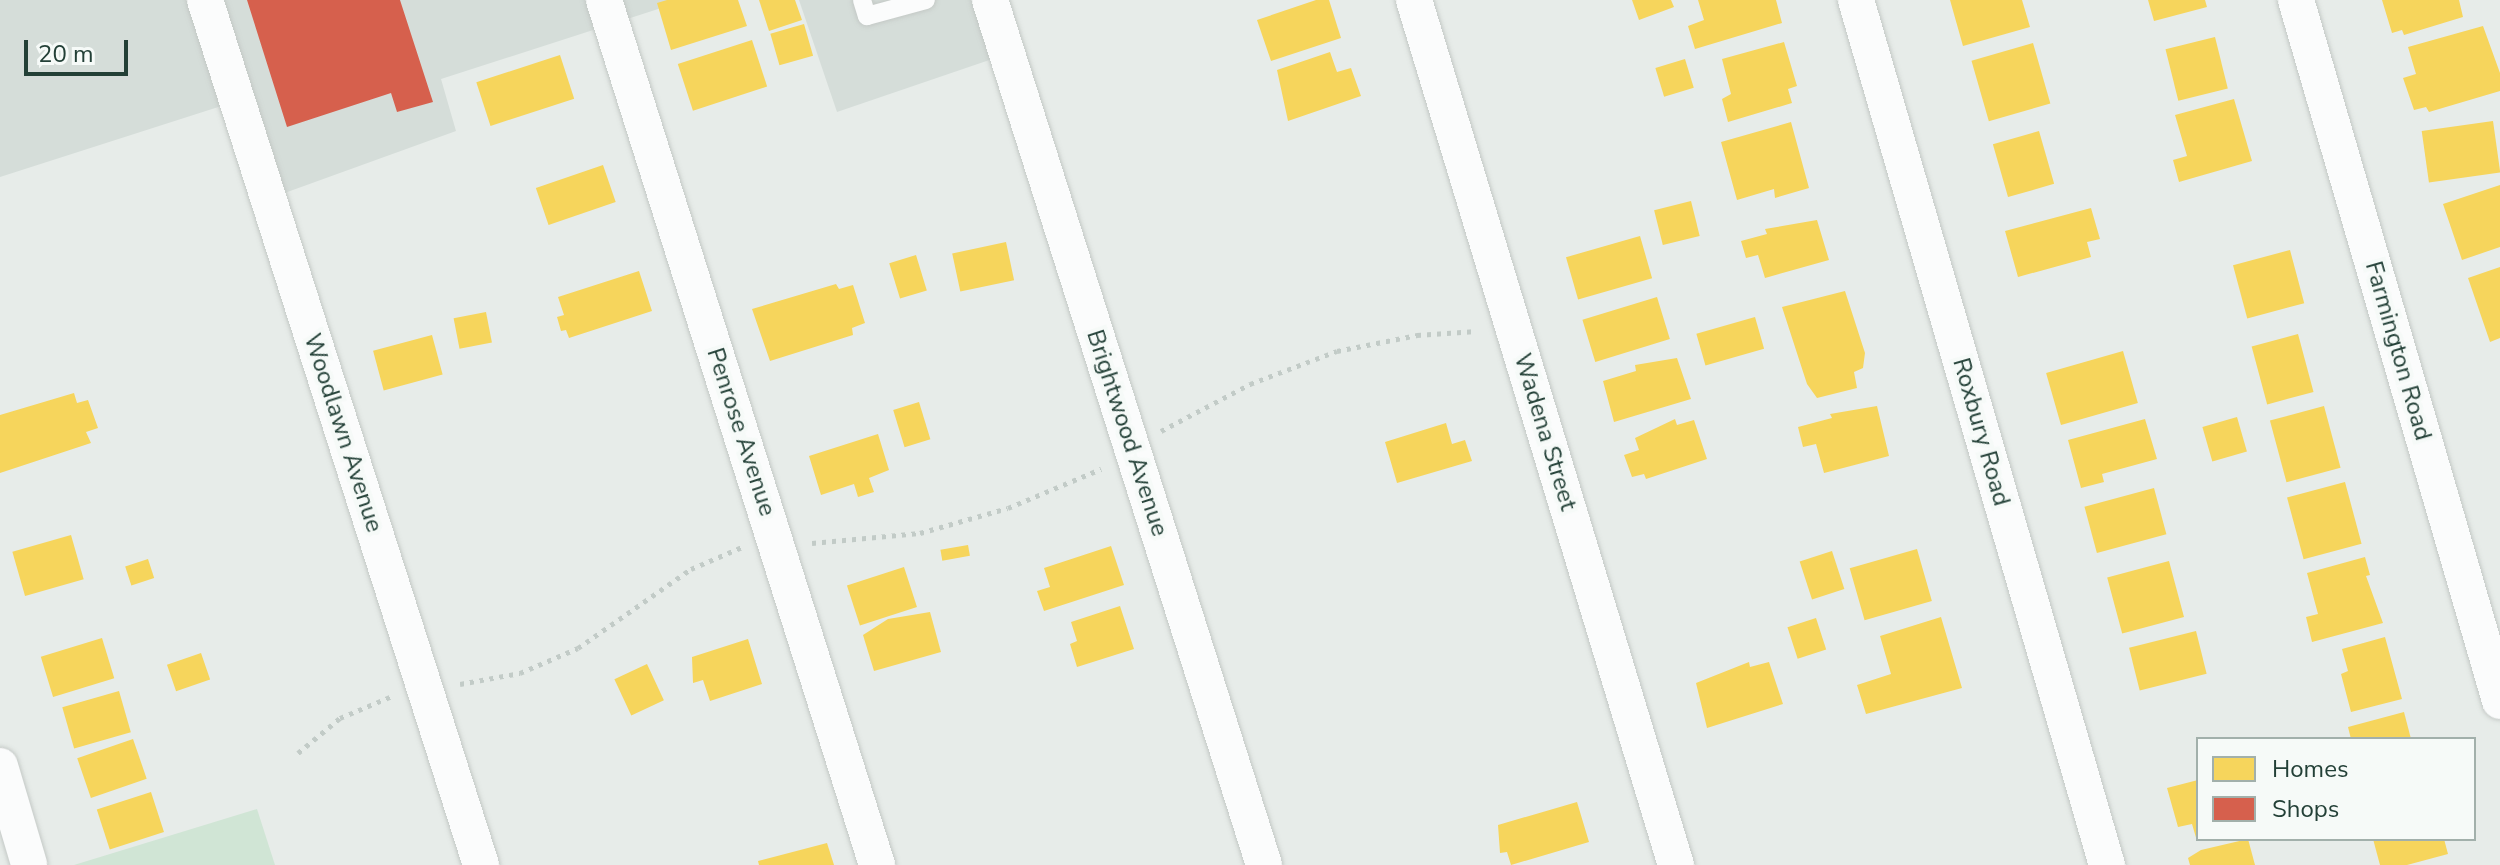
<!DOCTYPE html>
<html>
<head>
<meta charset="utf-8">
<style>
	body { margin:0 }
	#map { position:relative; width:2500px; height:865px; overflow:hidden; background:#e7ece9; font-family:"Nunito Sans",sans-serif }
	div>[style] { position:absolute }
	.built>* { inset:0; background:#d5ddd9 }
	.green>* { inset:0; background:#d0e5d5 }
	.homes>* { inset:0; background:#f6d55c; transform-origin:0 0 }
	.shops>* { inset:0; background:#d6604d }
	.path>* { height:5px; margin-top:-2.5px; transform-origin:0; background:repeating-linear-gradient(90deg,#c2cbc7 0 4px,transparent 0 10px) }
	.roads { filter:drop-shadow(0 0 2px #c4c9c6) drop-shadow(0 0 2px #c4c9c6) }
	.service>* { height:18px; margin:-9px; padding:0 9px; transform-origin:9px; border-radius:9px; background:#fbfcfc }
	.minor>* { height:36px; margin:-18px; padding:0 18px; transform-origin:18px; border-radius:18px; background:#fbfcfc }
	span { translate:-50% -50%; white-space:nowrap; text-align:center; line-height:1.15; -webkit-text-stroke:8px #f6faf8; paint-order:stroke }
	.street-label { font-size:24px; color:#234037 }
	.legend { position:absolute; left:2196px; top:737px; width:280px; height:104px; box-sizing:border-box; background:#f6faf8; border:2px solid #a2b0ab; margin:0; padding:10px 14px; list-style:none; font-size:24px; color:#234037 }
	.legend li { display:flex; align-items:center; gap:16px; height:40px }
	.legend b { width:40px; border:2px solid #a2b0ab }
	.scale { position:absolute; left:24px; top:40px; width:104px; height:36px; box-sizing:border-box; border:4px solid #234037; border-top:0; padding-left:10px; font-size:24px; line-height:28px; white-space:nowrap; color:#234037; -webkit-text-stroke:6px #f6faf8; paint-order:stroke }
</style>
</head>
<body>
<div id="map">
	<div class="built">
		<div style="clip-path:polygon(0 0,686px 0,441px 79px,456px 131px,268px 199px,237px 101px,0 177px)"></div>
		<div style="clip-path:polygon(799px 0,990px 0,1007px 54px,837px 112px)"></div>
	</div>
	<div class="green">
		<div style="clip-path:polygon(257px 809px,275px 865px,74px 865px)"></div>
	</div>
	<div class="homes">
		<div style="clip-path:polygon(667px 0,738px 0,747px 26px,671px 50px,657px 3px)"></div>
		<div style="clip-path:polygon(759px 0,795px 0,802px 20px,769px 31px)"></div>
		<div style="clip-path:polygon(1316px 0,1329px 0,1341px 38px,1271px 61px,1257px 20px)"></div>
		<div style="clip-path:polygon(1632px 0,1671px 0,1674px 7px,1639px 20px)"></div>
		<div style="clip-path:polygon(1698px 0,1776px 0,1782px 23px,1695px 49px,1688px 26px,1704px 20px)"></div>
		<div style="clip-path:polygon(1950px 0,2022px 0,2030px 27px,1963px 46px)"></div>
		<div style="clip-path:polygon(2148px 0,2205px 0,2207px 7px,2154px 21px)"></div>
		<div style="clip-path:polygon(2382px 0,2459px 0,2463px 17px,2404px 35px,2402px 30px,2392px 33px)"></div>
		<div style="left:804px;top:24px;width:33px;height:35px;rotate:74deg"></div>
		<div style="clip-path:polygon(2483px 26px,2500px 73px,2500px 91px,2429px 112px,2426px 107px,2414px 110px,2403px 78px,2416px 74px,2408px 47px)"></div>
		<div style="left:2215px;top:37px;width:53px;height:51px;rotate:76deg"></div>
		<div style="left:752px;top:40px;width:49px;height:78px;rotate:72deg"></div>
		<div style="clip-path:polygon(1784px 42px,1797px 86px,1788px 89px,1792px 103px,1728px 122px,1722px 99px,1731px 94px,1722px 59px)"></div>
		<div style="left:2033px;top:43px;width:63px;height:64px;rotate:74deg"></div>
		<div style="clip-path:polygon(1330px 52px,1337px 72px,1351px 68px,1361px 96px,1288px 121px,1277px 70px)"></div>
		<div style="left:560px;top:55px;width:46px;height:88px;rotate:72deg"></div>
		<div style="left:1685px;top:59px;width:30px;height:31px;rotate:73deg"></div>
		<div style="clip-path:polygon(2234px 99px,2252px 161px,2179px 182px,2173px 160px,2187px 156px,2175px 115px)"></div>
		<div style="left:2493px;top:121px;width:52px;height:72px;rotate:82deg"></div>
		<div style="clip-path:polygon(1791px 122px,1809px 188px,1775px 198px,1774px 189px,1737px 200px,1721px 142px)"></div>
		<div style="left:2039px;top:131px;width:55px;height:48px;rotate:74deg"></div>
		<div style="left:603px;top:165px;width:39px;height:71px;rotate:71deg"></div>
		<div style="clip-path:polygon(2500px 185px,2500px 247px,2462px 260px,2443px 204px)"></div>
		<div style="left:1691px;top:201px;width:36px;height:38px;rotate:76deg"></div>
		<div style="clip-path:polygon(2091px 208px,2100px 239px,2087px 242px,2091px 257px,2018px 277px,2005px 231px)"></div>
		<div style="clip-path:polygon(1817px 220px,1829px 260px,1765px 278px,1758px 255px,1746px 258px,1741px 241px,1767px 234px,1765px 229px)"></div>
		<div style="left:1640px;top:236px;width:44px;height:77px;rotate:74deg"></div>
		<div style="left:1006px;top:242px;width:39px;height:55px;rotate:78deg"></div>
		<div style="left:2290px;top:250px;width:55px;height:59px;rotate:75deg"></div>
		<div style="left:916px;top:255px;width:37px;height:28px;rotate:73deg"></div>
		<div style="clip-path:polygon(2500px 267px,2500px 338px,2490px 342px,2468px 278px)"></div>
		<div style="clip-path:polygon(639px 271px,652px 311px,569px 338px,566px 330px,561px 331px,557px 317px,564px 315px,558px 297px)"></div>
		<div style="clip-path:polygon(836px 284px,839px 289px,853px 285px,865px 323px,852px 328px,853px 335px,770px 361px,752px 309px)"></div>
		<div style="clip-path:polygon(1845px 291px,1865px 353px,1863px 368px,1854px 372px,1857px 388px,1817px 398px,1807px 384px,1782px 307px)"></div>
		<div style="left:1657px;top:297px;width:44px;height:78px;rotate:73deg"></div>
		<div style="left:486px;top:312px;width:31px;height:33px;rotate:79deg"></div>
		<div style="left:1755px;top:317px;width:33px;height:61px;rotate:74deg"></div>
		<div style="left:2298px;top:334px;width:60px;height:48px;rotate:75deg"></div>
		<div style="left:432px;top:335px;width:41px;height:61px;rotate:75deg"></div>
		<div style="left:2123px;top:351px;width:54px;height:80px;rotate:74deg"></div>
		<div style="clip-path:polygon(1677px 358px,1691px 399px,1614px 422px,1603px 381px,1636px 371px,1635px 365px)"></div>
		<div style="clip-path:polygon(74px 393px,77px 403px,88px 400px,98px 428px,86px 432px,91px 443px,0 473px,0 415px)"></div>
		<div style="left:919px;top:402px;width:39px;height:27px;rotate:73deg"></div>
		<div style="clip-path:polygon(1877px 406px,1889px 456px,1824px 473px,1816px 444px,1803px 447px,1798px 427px,1832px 418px,1830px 414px)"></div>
		<div style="left:2324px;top:406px;width:64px;height:56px;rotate:75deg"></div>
		<div style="left:2237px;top:417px;width:36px;height:36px;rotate:74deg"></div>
		<div style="clip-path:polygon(1675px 419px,1677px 425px,1694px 420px,1707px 459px,1646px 479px,1644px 474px,1632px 477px,1624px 455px,1639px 450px,1635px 438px)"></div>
		<div style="clip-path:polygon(2145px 419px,2157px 459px,2102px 474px,2104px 482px,2081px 488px,2068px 440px)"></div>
		<div style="clip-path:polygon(1446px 423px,1452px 444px,1465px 440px,1472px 461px,1397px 483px,1385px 442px)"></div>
		<div style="clip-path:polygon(878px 434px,889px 470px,869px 478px,874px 492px,858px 497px,854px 484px,821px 495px,809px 456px)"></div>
		<div style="left:2345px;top:482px;width:64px;height:60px;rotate:75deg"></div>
		<div style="left:2154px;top:488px;width:48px;height:72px;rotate:75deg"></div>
		<div style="left:71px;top:535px;width:46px;height:61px;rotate:74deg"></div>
		<div style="left:968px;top:545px;width:11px;height:28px;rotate:80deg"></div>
		<div style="clip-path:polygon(1111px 546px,1124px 585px,1044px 611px,1037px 591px,1050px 587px,1044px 568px)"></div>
		<div style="left:1917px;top:549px;width:54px;height:70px;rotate:74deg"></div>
		<div style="left:1832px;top:551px;width:40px;height:34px;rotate:72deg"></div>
		<div style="clip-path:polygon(2365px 557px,2370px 575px,2366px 576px,2383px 623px,2312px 642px,2306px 617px,2318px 614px,2307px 573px)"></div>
		<div style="left:148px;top:559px;width:20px;height:24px;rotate:72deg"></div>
		<div style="left:2169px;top:561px;width:58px;height:64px;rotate:75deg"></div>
		<div style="left:904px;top:567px;width:42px;height:60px;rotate:72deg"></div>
		<div style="clip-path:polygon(1120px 606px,1134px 649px,1077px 667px,1070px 644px,1077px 641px,1071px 622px)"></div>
		<div style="clip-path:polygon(930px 612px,941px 652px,874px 671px,863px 635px,888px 619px)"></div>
		<div style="clip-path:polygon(1941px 617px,1962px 688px,1866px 714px,1857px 685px,1891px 674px,1880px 636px)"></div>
		<div style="left:1816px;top:618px;width:33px;height:30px;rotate:72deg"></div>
		<div style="left:2196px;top:631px;width:44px;height:69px;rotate:76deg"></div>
		<div style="clip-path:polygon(2385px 637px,2402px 699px,2351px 712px,2341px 674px,2348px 671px,2342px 649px)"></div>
		<div style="left:102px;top:638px;width:42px;height:64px;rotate:73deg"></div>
		<div style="clip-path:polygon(748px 639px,762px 684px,710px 701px,703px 680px,693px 683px,692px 657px)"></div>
		<div style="left:201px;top:653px;width:28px;height:36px;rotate:71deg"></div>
		<div style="clip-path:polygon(1749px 662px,1750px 667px,1769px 662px,1783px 704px,1707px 728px,1696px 683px)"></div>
		<div style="left:647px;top:664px;width:40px;height:36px;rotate:65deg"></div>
		<div style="left:119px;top:691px;width:43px;height:59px;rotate:74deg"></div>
		<div style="clip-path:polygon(2404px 712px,2411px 739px,2351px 739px,2348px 727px)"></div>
		<div style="left:133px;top:739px;width:42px;height:59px;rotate:71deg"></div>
		<div style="clip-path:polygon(2198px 780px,2198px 841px,2197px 841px,2192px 824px,2178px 827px,2167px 788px)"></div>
		<div style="left:151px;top:792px;width:42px;height:57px;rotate:72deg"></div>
		<div style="clip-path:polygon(1577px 802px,1589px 842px,1511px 865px,1507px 852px,1500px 853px,1498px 825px)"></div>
		<div style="clip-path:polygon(2248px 839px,2255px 865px,2190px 865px,2188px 858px,2201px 850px)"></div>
		<div style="clip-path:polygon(2373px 839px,2444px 839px,2448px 854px,2407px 865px,2380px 865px)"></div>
		<div style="clip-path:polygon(827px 843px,834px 865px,759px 865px,758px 861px)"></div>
	</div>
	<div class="shops">
		<div style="clip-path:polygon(247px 0,400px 0,433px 102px,397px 112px,391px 93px,287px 127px)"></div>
	</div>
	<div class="path">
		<div style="left:1161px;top:431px;width:101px;rotate:-27.8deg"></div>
		<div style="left:1250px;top:384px;width:93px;rotate:-20.8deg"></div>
		<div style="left:1337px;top:351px;width:82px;rotate:-11.3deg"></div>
		<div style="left:1417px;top:335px;width:60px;rotate:-3.8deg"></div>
		<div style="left:812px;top:543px;width:108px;rotate:-5.3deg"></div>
		<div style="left:920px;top:533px;width:91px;rotate:-15.9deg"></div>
		<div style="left:1008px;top:508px;width:101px;rotate:-22.8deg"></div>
		<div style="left:460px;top:684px;width:61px;rotate:-10.4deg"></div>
		<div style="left:520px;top:673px;width:63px;rotate:-23.3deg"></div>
		<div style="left:578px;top:648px;width:138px;rotate:-35deg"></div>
		<div style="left:691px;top:569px;width:56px;rotate:-23.3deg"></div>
		<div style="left:298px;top:753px;width:55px;rotate:-39.8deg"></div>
		<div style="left:340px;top:718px;width:56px;rotate:-22.9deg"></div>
	</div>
	<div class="roads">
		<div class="service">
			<div style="left:862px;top:0;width:17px;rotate:73deg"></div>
			<div style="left:867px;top:16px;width:61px;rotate:-15.2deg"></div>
		</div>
		<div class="minor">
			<div style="left:205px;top:0;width:908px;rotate:72.3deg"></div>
			<div style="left:604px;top:0;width:907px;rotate:72.48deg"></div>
			<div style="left:990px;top:0;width:907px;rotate:72.42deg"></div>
			<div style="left:1414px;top:0;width:904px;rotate:73.15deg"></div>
			<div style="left:1856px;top:0;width:901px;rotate:73.82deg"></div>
			<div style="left:2296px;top:0;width:730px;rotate:73.77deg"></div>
			<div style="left:0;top:766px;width:102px;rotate:73.5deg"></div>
		</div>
	</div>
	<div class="street-label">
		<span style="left:2398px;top:351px;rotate:74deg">Farmington Road</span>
		<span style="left:741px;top:432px;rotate:72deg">Penrose Avenue</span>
		<span style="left:1545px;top:432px;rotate:73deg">Wadena Street</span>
		<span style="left:1981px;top:432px;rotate:74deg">Roxbury Road</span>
		<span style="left:343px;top:433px;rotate:72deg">Woodlawn Avenue</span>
		<span style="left:1127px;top:433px;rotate:72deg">Brightwood Avenue</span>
	</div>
	<ul class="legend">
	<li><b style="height:22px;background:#f6d55c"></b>Homes</li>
	<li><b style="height:22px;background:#d6604d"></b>Shops</li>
	</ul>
	<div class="scale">20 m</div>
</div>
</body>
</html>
